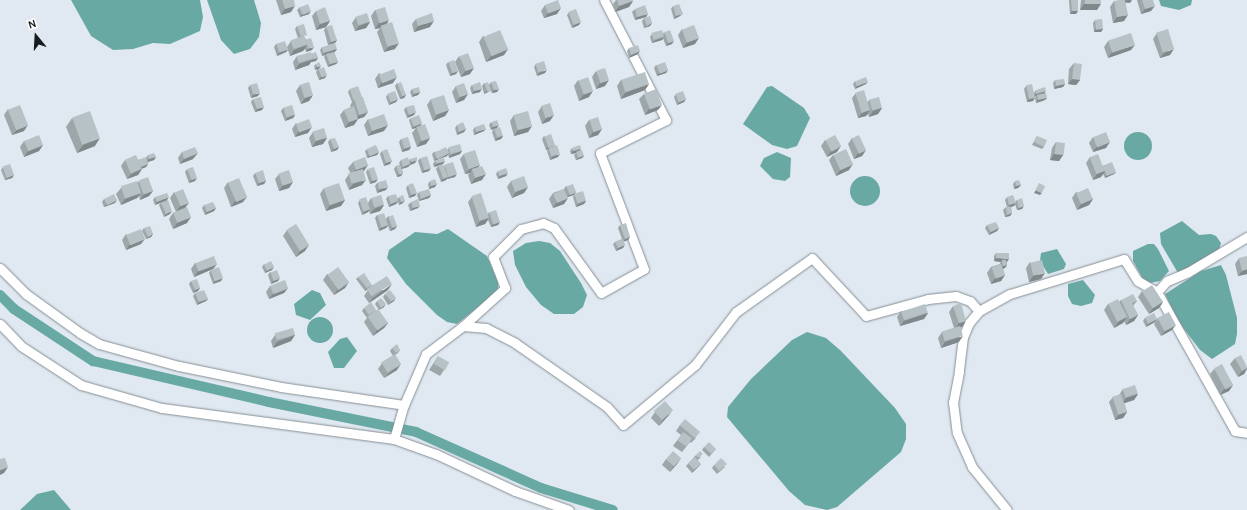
<!DOCTYPE html>
<html>
<head>
<meta charset="utf-8">
<style>
	body { margin:0 }
	#map { position:relative; width:1247px; height:510px; overflow:hidden; background:#e0e9f1; font-family:Karla,sans-serif }
	div>[style] { position:absolute }
	.water>* { inset:0; background:#68a9a4 }
	.round { border-radius:50% }
	.canal>* { height:10px; margin:-5px; padding:0 5px; transform-origin:5px; border-radius:5px; background:#68a9a4 }
	.roads { filter:drop-shadow(0 0 1px #868e95) drop-shadow(0 0 1px #868e95) }
	.minor>* { height:9px; margin:-4.5px; padding:0 4.5px; transform-origin:4.5px; border-radius:4.5px; background:#fff }
	.wall>* { inset:0; background:#9da7a9 }
	.shaded-wall>* { inset:0; background:#7f888a }
	.building>* { inset:0; background:#b6c2c5; transform-origin:0 0 }
	span { translate:-50% -50%; white-space:nowrap; text-align:center; line-height:1.15; -webkit-text-stroke:3px #fff; paint-order:stroke }
	.north { position:absolute; left:16px; top:16px; width:40px; height:40px; -webkit-text-stroke:3px #fff; paint-order:stroke; rotate:342deg; font-size:11px; font-weight:700; line-height:16px; text-align:center; color:#191c1f }
	.north::after { content:''; display:block; margin:auto; width:14px; height:18px; background:#191c1f; clip-path:polygon(50% 0,100% 100%,50% 72%,0 100%) }
</style>
</head>
<body>
<div id="map">
	<div class="water">
		<div style="clip-path:polygon(71px 0,200px 0,203px 17px,200px 31px,170px 44px,153px 43px,133px 49px,113px 50px,91px 36px)"></div>
		<div style="clip-path:polygon(207px 0,254px 0,261px 23px,259px 37px,250px 49px,234px 54px,221px 40px)"></div>
		<div style="clip-path:polygon(1159px 0,1192px 0,1191px 5px,1179px 10px,1161px 6px)"></div>
		<div style="clip-path:polygon(772px 86px,804px 108px,810px 118px,797px 146px,787px 149px,772px 145px,743px 124px,767px 87px)"></div>
		<div class="round" style="left:1124px;top:132px;width:28px;height:28px"></div>
		<div style="clip-path:polygon(777px 152px,791px 158px,790px 177px,785px 181px,773px 179px,760px 166px,764px 158px)"></div>
		<div class="round" style="left:850px;top:176px;width:30px;height:30px"></div>
		<div style="clip-path:polygon(1182px 221px,1199px 235px,1211px 234px,1216px 236px,1221px 243px,1219px 250px,1178px 273px,1161px 244px,1160px 233px)"></div>
		<div style="clip-path:polygon(448px 229px,487px 256px,498px 282px,498px 291px,457px 324px,447px 322px,437px 315px,406px 284px,387px 258px,389px 250px,415px 232px,437px 234px)"></div>
		<div style="clip-path:polygon(539px 241px,550px 243px,560px 251px,581px 283px,587px 295px,583px 307px,574px 314px,554px 314px,541px 305px,526px 287px,515px 265px,513px 251px,526px 243px)"></div>
		<div style="clip-path:polygon(1148px 244px,1154px 244px,1158px 249px,1169px 271px,1160px 281px,1150px 283px,1143px 279px,1133px 261px,1133px 251px)"></div>
		<div style="clip-path:polygon(1057px 249px,1066px 264px,1064px 269px,1048px 274px,1040px 261px,1041px 253px)"></div>
		<div style="clip-path:polygon(1221px 265px,1226px 275px,1237px 318px,1237px 334px,1235px 344px,1212px 359px,1200px 350px,1178px 321px,1165px 294px,1201px 271px)"></div>
		<div style="clip-path:polygon(1083px 280px,1095px 295px,1092px 303px,1081px 306px,1072px 304px,1068px 296px,1068px 284px)"></div>
		<div style="clip-path:polygon(312px 290px,320px 293px,326px 305px,310px 320px,296px 315px,294px 304px)"></div>
		<div class="round" style="left:307px;top:317px;width:26px;height:26px"></div>
		<div style="clip-path:polygon(807px 332px,826px 338px,841px 351px,895px 408px,906px 424px,906px 439px,901px 452px,837px 507px,827px 510px,805px 505px,789px 491px,727px 417px,728px 407px,751px 379px,792px 340px)"></div>
		<div style="clip-path:polygon(347px 337px,357px 351px,344px 368px,334px 368px,328px 352px,340px 339px)"></div>
		<div style="clip-path:polygon(54px 490px,71px 510px,20px 510px,37px 494px)"></div>
	</div>
	<div class="canal">
		<div style="left:0;top:295px;width:20px;rotate:45deg"></div>
		<div style="left:14px;top:309px;width:95px;rotate:33.4deg"></div>
		<div style="left:93px;top:361px;width:181px;rotate:13.1deg"></div>
		<div style="left:269px;top:402px;width:150px;rotate:11.5deg"></div>
		<div style="left:416px;top:432px;width:137px;rotate:24.1deg"></div>
		<div style="left:541px;top:488px;width:75px;rotate:17deg"></div>
	</div>
	<div class="roads">
		<div class="minor">
			<div style="left:0;top:268px;width:37px;rotate:45deg"></div>
			<div style="left:26px;top:294px;width:67px;rotate:35.8deg"></div>
			<div style="left:80px;top:333px;width:22px;rotate:30deg"></div>
			<div style="left:99px;top:344px;width:83px;rotate:15.4deg"></div>
			<div style="left:179px;top:366px;width:104px;rotate:11.6deg"></div>
			<div style="left:281px;top:387px;width:124px;rotate:8.3deg"></div>
			<div style="left:1157px;top:292px;width:159px;rotate:60.7deg"></div>
			<div style="left:1235px;top:431px;width:12px;rotate:9deg"></div>
			<div style="left:979px;top:311px;width:16px;rotate:130deg"></div>
			<div style="left:969px;top:323px;width:15px;rotate:113deg"></div>
			<div style="left:963px;top:337px;width:35px;rotate:97deg"></div>
			<div style="left:959px;top:372px;width:31px;rotate:101deg"></div>
			<div style="left:953px;top:402px;width:31px;rotate:83deg"></div>
			<div style="left:957px;top:433px;width:37px;rotate:66deg"></div>
			<div style="left:972px;top:467px;width:55px;rotate:50.9deg"></div>
			<div style="left:0;top:324px;width:30px;rotate:46deg"></div>
			<div style="left:21px;top:346px;width:72px;rotate:33deg"></div>
			<div style="left:81px;top:385px;width:84px;rotate:15.9deg"></div>
			<div style="left:162px;top:408px;width:234px;rotate:7.6deg"></div>
			<div style="left:394px;top:439px;width:45px;rotate:19.7deg"></div>
			<div style="left:436px;top:454px;width:87px;rotate:25.1deg"></div>
			<div style="left:515px;top:491px;width:57px;rotate:19.4deg"></div>
			<div style="left:463px;top:326px;width:57px;rotate:-42.1deg"></div>
			<div style="left:505px;top:288px;width:33px;rotate:-111deg"></div>
			<div style="left:493px;top:257px;width:40px;rotate:-45deg"></div>
			<div style="left:521px;top:229px;width:23px;rotate:-15deg"></div>
			<div style="left:543px;top:223px;width:12px;rotate:24deg"></div>
			<div style="left:554px;top:228px;width:80px;rotate:54.1deg"></div>
			<div style="left:601px;top:293px;width:49px;rotate:-29.2deg"></div>
			<div style="left:644px;top:269px;width:124px;rotate:-110.8deg"></div>
			<div style="left:600px;top:153px;width:74px;rotate:-26.6deg"></div>
			<div style="left:666px;top:120px;width:135px;rotate:-117.3deg"></div>
			<div style="left:394px;top:439px;width:35px;rotate:-74deg"></div>
			<div style="left:404px;top:405px;width:56px;rotate:-66.7deg"></div>
			<div style="left:426px;top:354px;width:46px;rotate:-37.1deg"></div>
			<div style="left:463px;top:326px;width:23px;rotate:5deg"></div>
			<div style="left:486px;top:328px;width:33px;rotate:27deg"></div>
			<div style="left:515px;top:343px;width:112px;rotate:34.8deg"></div>
			<div style="left:607px;top:407px;width:24px;rotate:48deg"></div>
			<div style="left:623px;top:425px;width:94px;rotate:-39.8deg"></div>
			<div style="left:695px;top:365px;width:67px;rotate:-52.3deg"></div>
			<div style="left:736px;top:312px;width:93px;rotate:-35.4deg"></div>
			<div style="left:812px;top:258px;width:79px;rotate:47deg"></div>
			<div style="left:866px;top:316px;width:64px;rotate:-15.3deg"></div>
			<div style="left:928px;top:299px;width:28px;rotate:-6deg"></div>
			<div style="left:956px;top:296px;width:15px;rotate:20deg"></div>
			<div style="left:970px;top:301px;width:13px;rotate:48deg"></div>
			<div style="left:979px;top:311px;width:35px;rotate:-29deg"></div>
			<div style="left:1010px;top:294px;width:119px;rotate:-17.1deg"></div>
			<div style="left:1124px;top:259px;width:26px;rotate:58deg"></div>
			<div style="left:1138px;top:281px;width:22px;rotate:30deg"></div>
			<div style="left:1157px;top:292px;width:15px;rotate:-48deg"></div>
			<div style="left:1167px;top:281px;width:23px;rotate:-23deg"></div>
			<div style="left:1188px;top:272px;width:69px;rotate:-30.7deg"></div>
		</div>
	</div>
	<div class="wall">
		<div style="clip-path:polygon(276px 0,294px 0,291px 12px,281px 15px)"></div>
		<div style="clip-path:polygon(616px 0,633px 0,633px 1px,629px 7px,615px 12px,613px 4px)"></div>
		<div style="clip-path:polygon(1069px 0,1078px 0,1076px 14px,1070px 14px)"></div>
		<div style="clip-path:polygon(1081px 0,1101px 0,1097px 10px,1080px 10px)"></div>
		<div style="clip-path:polygon(1137px 0,1153px 0,1151px 11px,1141px 14px)"></div>
		<div style="clip-path:polygon(1114px 1px,1130px 3px,1125px 3px,1124px 21px,1113px 23px,1110px 7px)"></div>
		<div style="clip-path:polygon(545px 5px,557px 14px,544px 18px,541px 11px)"></div>
		<div style="clip-path:polygon(673px 6px,680px 16px,674px 19px,671px 9px)"></div>
		<div style="clip-path:polygon(300px 7px,309px 14px,300px 17px,297px 10px)"></div>
		<div style="clip-path:polygon(635px 9px,646px 17px,635px 20px,632px 12px)"></div>
		<div style="clip-path:polygon(375px 10px,389px 20px,387px 24px,395px 49px,384px 52px,377px 32px,380px 28px,375px 29px,371px 16px)"></div>
		<div style="clip-path:polygon(316px 11px,330px 21px,326px 27px,316px 30px,312px 16px)"></div>
		<div style="clip-path:polygon(569px 12px,579px 25px,572px 28px,567px 15px)"></div>
		<div style="clip-path:polygon(356px 17px,370px 22px,366px 28px,355px 31px,352px 23px)"></div>
		<div style="clip-path:polygon(644px 18px,652px 23px,650px 26px,644px 28px,642px 21px)"></div>
		<div style="clip-path:polygon(416px 19px,430px 27px,414px 32px,412px 24px)"></div>
		<div style="clip-path:polygon(1095px 20px,1103px 29px,1101px 32px,1094px 32px,1093px 23px)"></div>
		<div style="clip-path:polygon(297px 26px,305px 38px,312px 50px,306px 52px,305px 49px,303px 51px,290px 56px,287px 47px,291px 41px,298px 38px,295px 29px)"></div>
		<div style="clip-path:polygon(326px 27px,337px 40px,335px 43px,328px 45px,324px 30px)"></div>
		<div style="clip-path:polygon(682px 29px,695px 44px,683px 48px,678px 35px)"></div>
		<div style="clip-path:polygon(664px 32px,672px 44px,666px 46px,663px 38px,662px 40px,652px 43px,650px 37px,652px 34px,663px 34px)"></div>
		<div style="clip-path:polygon(1157px 33px,1170px 55px,1160px 58px,1153px 39px)"></div>
		<div style="clip-path:polygon(483px 36px,508px 49px,504px 55px,486px 62px,479px 42px)"></div>
		<div style="clip-path:polygon(1108px 41px,1131px 50px,1108px 58px,1104px 47px)"></div>
		<div style="clip-path:polygon(276px 44px,288px 50px,286px 52px,277px 56px,274px 47px)"></div>
		<div style="clip-path:polygon(322px 47px,337px 49px,334px 52px,338px 62px,336px 64px,328px 67px,324px 57px,326px 54px,322px 56px,320px 50px)"></div>
		<div style="clip-path:polygon(629px 48px,638px 54px,629px 58px,627px 51px)"></div>
		<div style="clip-path:polygon(311px 54px,318px 58px,316px 61px,311px 62px,309px 65px,295px 70px,293px 62px,297px 56px)"></div>
		<div style="clip-path:polygon(459px 56px,470px 74px,461px 77px,455px 62px)"></div>
		<div style="clip-path:polygon(448px 62px,458px 71px,456px 74px,450px 76px,446px 65px)"></div>
		<div style="clip-path:polygon(1074px 63px,1080px 80px,1076px 85px,1068px 84px,1069px 69px)"></div>
		<div style="clip-path:polygon(316px 64px,319px 69px,315px 70px,314px 66px)"></div>
		<div style="clip-path:polygon(536px 64px,545px 73px,537px 76px,534px 67px)"></div>
		<div style="clip-path:polygon(656px 65px,668px 70px,666px 73px,657px 76px,654px 68px)"></div>
		<div style="clip-path:polygon(318px 69px,325px 78px,319px 80px,316px 72px)"></div>
		<div style="clip-path:polygon(596px 71px,605px 86px,596px 89px,592px 77px)"></div>
		<div style="clip-path:polygon(379px 73px,393px 83px,378px 88px,375px 79px)"></div>
		<div style="clip-path:polygon(578px 80px,589px 97px,579px 101px,574px 86px)"></div>
		<div style="clip-path:polygon(621px 80px,649px 84px,645px 90px,621px 99px,617px 86px)"></div>
		<div style="clip-path:polygon(1055px 80px,1065px 84px,1063px 87px,1054px 89px,1053px 83px)"></div>
		<div style="clip-path:polygon(855px 81px,866px 84px,855px 89px,853px 84px)"></div>
		<div style="clip-path:polygon(491px 82px,497px 92px,492px 93px,490px 90px,488px 92px,484px 94px,482px 86px,484px 83px,489px 85px)"></div>
		<div style="clip-path:polygon(397px 83px,406px 95px,404px 98px,400px 99px,395px 86px)"></div>
		<div style="clip-path:polygon(250px 85px,258px 96px,251px 98px,248px 88px)"></div>
		<div style="clip-path:polygon(300px 85px,313px 95px,309px 101px,301px 104px,296px 91px)"></div>
		<div style="clip-path:polygon(472px 85px,480px 92px,472px 94px,470px 88px)"></div>
		<div style="clip-path:polygon(456px 86px,468px 94px,464px 100px,456px 103px,452px 92px)"></div>
		<div style="clip-path:polygon(1026px 86px,1034px 93px,1036px 90px,1045px 93px,1047px 98px,1045px 100px,1036px 103px,1035px 98px,1036px 96px,1034px 97px,1033px 101px,1027px 102px,1024px 89px)"></div>
		<div style="clip-path:polygon(350px 89px,362px 97px,368px 112px,364px 117px,358px 119px,354px 125px,345px 128px,340px 115px,344px 110px,351px 107px,350px 106px,352px 102px,348px 92px)"></div>
		<div style="clip-path:polygon(412px 89px,420px 92px,418px 95px,412px 97px,410px 92px)"></div>
		<div style="clip-path:polygon(856px 93px,868px 102px,869px 100px,882px 108px,878px 114px,869px 117px,868px 114px,866px 116px,858px 118px,852px 98px)"></div>
		<div style="clip-path:polygon(388px 94px,398px 99px,396px 102px,389px 105px,386px 97px)"></div>
		<div style="clip-path:polygon(644px 94px,658px 110px,645px 115px,639px 99px)"></div>
		<div style="clip-path:polygon(676px 94px,686px 99px,684px 102px,677px 105px,674px 97px)"></div>
		<div style="clip-path:polygon(253px 99px,262px 110px,255px 112px,251px 102px)"></div>
		<div style="clip-path:polygon(431px 99px,449px 110px,445px 116px,433px 121px,427px 105px)"></div>
		<div style="clip-path:polygon(542px 106px,550px 121px,542px 124px,538px 112px)"></div>
		<div style="clip-path:polygon(406px 107px,414px 115px,407px 118px,404px 110px)"></div>
		<div style="clip-path:polygon(283px 108px,295px 115px,293px 118px,285px 121px,281px 111px)"></div>
		<div style="clip-path:polygon(8px 109px,24px 131px,12px 135px,4px 115px)"></div>
		<div style="clip-path:polygon(514px 115px,532px 126px,528px 132px,514px 136px,510px 121px)"></div>
		<div style="clip-path:polygon(72px 118px,95px 146px,77px 153px,66px 127px)"></div>
		<div style="clip-path:polygon(411px 118px,421px 125px,430px 138px,426px 144px,417px 147px,412px 133px,416px 128px,412px 129px,409px 120px)"></div>
		<div style="clip-path:polygon(368px 119px,384px 131px,368px 136px,364px 125px)"></div>
		<div style="clip-path:polygon(589px 120px,602px 129px,598px 135px,589px 138px,585px 126px)"></div>
		<div style="clip-path:polygon(491px 122px,497px 128px,503px 136px,501px 139px,495px 141px,492px 132px,494px 129px,491px 130px,489px 125px)"></div>
		<div style="clip-path:polygon(296px 123px,308px 133px,295px 137px,292px 129px)"></div>
		<div style="clip-path:polygon(457px 125px,466px 129px,464px 132px,457px 135px,455px 128px)"></div>
		<div style="clip-path:polygon(475px 127px,484px 131px,474px 135px,473px 130px)"></div>
		<div style="clip-path:polygon(313px 132px,327px 138px,323px 144px,312px 147px,309px 138px)"></div>
		<div style="clip-path:polygon(544px 136px,553px 147px,558px 157px,550px 160px,547px 151px,548px 149px,546px 150px,542px 139px)"></div>
		<div style="clip-path:polygon(1037px 136px,1044px 147px,1042px 149px,1032px 145px)"></div>
		<div style="clip-path:polygon(1093px 137px,1106px 148px,1093px 152px,1089px 143px)"></div>
		<div style="clip-path:polygon(852px 138px,866px 150px,862px 156px,854px 159px,848px 144px)"></div>
		<div style="clip-path:polygon(330px 139px,339px 147px,337px 150px,331px 152px,328px 142px)"></div>
		<div style="clip-path:polygon(401px 139px,411px 147px,409px 150px,402px 152px,399px 142px)"></div>
		<div style="clip-path:polygon(825px 140px,837px 152px,827px 157px,821px 146px)"></div>
		<div style="clip-path:polygon(24px 141px,43px 145px,39px 151px,24px 157px,20px 147px)"></div>
		<div style="clip-path:polygon(1056px 142px,1063px 155px,1059px 161px,1050px 160px,1052px 148px)"></div>
		<div style="clip-path:polygon(449px 148px,462px 151px,460px 154px,449px 158px,448px 154px,447px 156px,434px 161px,432px 154px,434px 152px,447px 150px)"></div>
		<div style="clip-path:polygon(572px 148px,581px 149px,580px 150px,584px 156px,582px 158px,576px 160px,574px 155px,576px 153px,571px 154px,570px 151px)"></div>
		<div style="clip-path:polygon(367px 149px,379px 152px,377px 155px,367px 158px,365px 151px)"></div>
		<div style="clip-path:polygon(382px 151px,390px 164px,384px 166px,380px 154px)"></div>
		<div style="clip-path:polygon(182px 152px,193px 159px,180px 164px,178px 158px)"></div>
		<div style="clip-path:polygon(464px 154px,480px 165px,478px 167px,482px 180px,471px 184px,468px 175px,470px 173px,465px 174px,460px 159px)"></div>
		<div style="clip-path:polygon(148px 155px,156px 157px,154px 160px,148px 162px,148px 164px,146px 167px,141px 169px,142px 169px,138px 175px,127px 179px,121px 166px,125px 160px,138px 160px,146px 158px)"></div>
		<div style="clip-path:polygon(833px 155px,849px 170px,836px 176px,829px 160px)"></div>
		<div style="clip-path:polygon(1090px 157px,1103px 166px,1116px 172px,1114px 174px,1105px 178px,1103px 174px,1101px 177px,1093px 180px,1086px 163px)"></div>
		<div style="clip-path:polygon(420px 158px,429px 171px,422px 173px,418px 161px)"></div>
		<div style="clip-path:polygon(410px 159px,415px 163px,410px 165px,408px 167px,402px 169px,403px 173px,401px 176px,397px 177px,394px 169px,396px 166px,400px 165px,399px 163px,401px 160px,409px 161px)"></div>
		<div style="clip-path:polygon(435px 161px,443px 164px,434px 167px,433px 164px)"></div>
		<div style="clip-path:polygon(353px 162px,368px 165px,363px 171px,362px 185px,349px 190px,345px 180px,349px 174px,351px 174px,348px 168px)"></div>
		<div style="clip-path:polygon(445px 165px,455px 177px,447px 179px,446px 180px,441px 182px,436px 169px,438px 166px,444px 167px)"></div>
		<div style="clip-path:polygon(3px 167px,14px 175px,12px 178px,5px 180px,1px 170px)"></div>
		<div style="clip-path:polygon(187px 169px,195px 181px,189px 183px,185px 172px)"></div>
		<div style="clip-path:polygon(368px 169px,376px 182px,370px 184px,366px 172px)"></div>
		<div style="clip-path:polygon(498px 171px,506px 176px,498px 179px,496px 174px)"></div>
		<div style="clip-path:polygon(255px 173px,266px 181px,264px 184px,257px 186px,253px 176px)"></div>
		<div style="clip-path:polygon(279px 174px,293px 182px,289px 188px,279px 191px,275px 179px)"></div>
		<div style="clip-path:polygon(139px 181px,153px 191px,149px 196px,140px 200px,139px 196px,137px 198px,121px 205px,116px 194px,121px 188px,137px 183px)"></div>
		<div style="clip-path:polygon(430px 181px,435px 187px,429px 189px,428px 184px)"></div>
		<div style="clip-path:polygon(511px 181px,528px 187px,524px 193px,512px 198px,507px 187px)"></div>
		<div style="clip-path:polygon(1015px 181px,1021px 185px,1018px 188px,1014px 189px,1013px 184px)"></div>
		<div style="clip-path:polygon(228px 182px,243px 202px,231px 207px,224px 188px)"></div>
		<div style="clip-path:polygon(377px 183px,386px 190px,377px 193px,375px 186px)"></div>
		<div style="clip-path:polygon(408px 185px,415px 196px,409px 198px,406px 188px)"></div>
		<div style="clip-path:polygon(566px 186px,576px 192px,574px 195px,568px 197px,564px 204px,553px 208px,549px 199px,553px 193px,564px 189px)"></div>
		<div style="clip-path:polygon(324px 188px,345px 200px,341px 206px,326px 211px,320px 194px)"></div>
		<div style="clip-path:polygon(174px 192px,185px 208px,187px 223px,173px 229px,169px 219px,173px 213px,176px 212px,170px 198px)"></div>
		<div style="clip-path:polygon(419px 192px,431px 195px,429px 198px,419px 201px,417px 195px)"></div>
		<div style="clip-path:polygon(1076px 192px,1093px 199px,1089px 205px,1077px 210px,1072px 198px)"></div>
		<div style="clip-path:polygon(575px 194px,586px 201px,584px 204px,576px 207px,573px 197px)"></div>
		<div style="clip-path:polygon(388px 196px,397px 199px,399px 197px,403px 203px,399px 205px,398px 202px,396px 204px,389px 207px,386px 199px)"></div>
		<div style="clip-path:polygon(155px 197px,167px 200px,170px 214px,164px 217px,159px 205px,161px 203px,166px 201px,155px 205px,153px 200px)"></div>
		<div style="clip-path:polygon(472px 197px,488px 214px,489px 212px,500px 222px,498px 225px,491px 227px,488px 220px,485px 224px,476px 227px,468px 202px)"></div>
		<div style="clip-path:polygon(1007px 197px,1015px 202px,1017px 200px,1022px 209px,1017px 210px,1015px 204px,1014px 206px,1011px 207px,1012px 213px,1010px 216px,1005px 217px,1003px 210px,1006px 207px,1007px 207px,1005px 200px)"></div>
		<div style="clip-path:polygon(371px 198px,384px 205px,380px 211px,370px 214px,369px 211px,368px 212px,362px 215px,358px 203px,360px 200px,368px 203px)"></div>
		<div style="clip-path:polygon(104px 199px,115px 203px,104px 207px,102px 202px)"></div>
		<div style="clip-path:polygon(411px 202px,418px 208px,410px 211px,408px 205px)"></div>
		<div style="clip-path:polygon(204px 205px,216px 208px,214px 211px,205px 215px,202px 208px)"></div>
		<div style="clip-path:polygon(377px 215px,386px 219px,388px 216px,397px 226px,395px 229px,390px 231px,388px 226px,386px 228px,379px 231px,375px 218px)"></div>
		<div style="clip-path:polygon(620px 225px,630px 237px,628px 240px,624px 241px,623px 248px,616px 251px,613px 244px,615px 242px,622px 239px,618px 228px)"></div>
		<div style="clip-path:polygon(987px 225px,999px 228px,997px 231px,989px 235px,985px 228px)"></div>
		<div style="clip-path:polygon(144px 228px,153px 234px,151px 237px,146px 239px,142px 231px)"></div>
		<div style="clip-path:polygon(287px 230px,305px 251px,296px 257px,283px 236px)"></div>
		<div style="clip-path:polygon(126px 234px,141px 244px,126px 250px,122px 240px)"></div>
		<div style="clip-path:polygon(996px 253px,1007px 262px,1007px 265px,1005px 268px,1003px 269px,1005px 275px,1001px 281px,991px 284px,987px 273px,991px 267px,1000px 264px,1000px 263px,1001px 262px,994px 261px,994px 256px)"></div>
		<div style="clip-path:polygon(1239px 258px,1247px 274px,1238px 276px,1235px 264px)"></div>
		<div style="clip-path:polygon(1030px 262px,1041px 279px,1029px 282px,1026px 268px)"></div>
		<div style="clip-path:polygon(195px 263px,217px 264px,213px 269px,194px 277px,191px 269px)"></div>
		<div style="clip-path:polygon(264px 264px,272px 270px,265px 273px,262px 267px)"></div>
		<div style="clip-path:polygon(211px 270px,221px 281px,213px 284px,209px 273px)"></div>
		<div style="clip-path:polygon(270px 272px,280px 278px,278px 281px,271px 284px,268px 275px)"></div>
		<div style="clip-path:polygon(327px 274px,345px 288px,334px 295px,323px 280px)"></div>
		<div style="clip-path:polygon(358px 277px,372px 285px,370px 288px,365px 291px,356px 279px)"></div>
		<div style="clip-path:polygon(191px 281px,200px 288px,198px 291px,193px 293px,189px 284px)"></div>
		<div style="clip-path:polygon(270px 286px,288px 288px,284px 293px,269px 299px,266px 292px)"></div>
		<div style="clip-path:polygon(368px 290px,388px 290px,369px 303px,364px 296px)"></div>
		<div style="clip-path:polygon(1142px 291px,1163px 302px,1159px 308px,1149px 314px,1138px 297px)"></div>
		<div style="clip-path:polygon(195px 293px,208px 299px,206px 301px,197px 305px,193px 296px)"></div>
		<div style="clip-path:polygon(385px 294px,394px 301px,388px 305px,383px 297px)"></div>
		<div style="clip-path:polygon(1121px 300px,1137px 301px,1133px 306px,1138px 315px,1134px 321px,1126px 325px,1124px 321px,1123px 323px,1114px 328px,1104px 310px,1108px 304px,1119px 302px)"></div>
		<div style="clip-path:polygon(377px 301px,384px 307px,379px 310px,375px 304px)"></div>
		<div style="clip-path:polygon(953px 306px,962px 327px,960px 327px,959px 342px,941px 348px,938px 338px,942px 332px,954px 328px,949px 312px)"></div>
		<div style="clip-path:polygon(364px 308px,376px 310px,375px 311px,388px 323px,384px 328px,373px 336px,364px 322px,367px 318px,362px 311px)"></div>
		<div style="clip-path:polygon(901px 311px,928px 313px,924px 319px,900px 326px,897px 317px)"></div>
		<div style="clip-path:polygon(1145px 318px,1157px 319px,1155px 322px,1146px 327px,1143px 321px)"></div>
		<div style="clip-path:polygon(1158px 318px,1172px 330px,1161px 336px,1154px 324px)"></div>
		<div style="clip-path:polygon(275px 335px,295px 335px,291px 341px,273px 348px,271px 341px)"></div>
		<div style="clip-path:polygon(392px 348px,400px 350px,398px 353px,395px 355px,397px 370px,384px 378px,378px 369px,382px 363px,393px 356px,390px 351px)"></div>
		<div style="clip-path:polygon(438px 356px,444px 370px,440px 376px,429px 370px)"></div>
		<div style="clip-path:polygon(1235px 358px,1247px 367px,1247px 369px,1244px 374px,1238px 377px,1230px 364px)"></div>
		<div style="clip-path:polygon(1214px 369px,1233px 385px,1229px 391px,1220px 395px,1210px 374px)"></div>
		<div style="clip-path:polygon(1123px 389px,1138px 394px,1134px 400px,1124px 403px,1127px 412px,1123px 418px,1115px 420px,1109px 402px,1113px 397px,1119px 395px)"></div>
		<div style="clip-path:polygon(655px 412px,669px 415px,659px 426px,651px 418px)"></div>
		<div style="clip-path:polygon(680px 425px,696px 438px,691px 443px,690px 442px,682px 452px,673px 446px,681px 435px,676px 431px)"></div>
		<div style="clip-path:polygon(704px 447px,716px 449px,709px 457px,702px 450px)"></div>
		<div style="clip-path:polygon(696px 455px,701px 457px,697px 461px,701px 464px,692px 473px,686px 466px)"></div>
		<div style="clip-path:polygon(681px 458px,677px 464px,670px 472px,662px 465px,666px 459px)"></div>
		<div style="clip-path:polygon(714px 465px,725px 467px,717px 474px,712px 468px)"></div>
	</div>
	<div class="shaded-wall">
		<div style="clip-path:polygon(1121px 0,1132px 0,1130px 3px,1119px 2px)"></div>
		<div style="clip-path:polygon(633px 1px,629px 7px,615px 12px,619px 6px)"></div>
		<div style="clip-path:polygon(1084px 4px,1101px 4px,1097px 10px,1080px 10px)"></div>
		<div style="clip-path:polygon(295px 6px,291px 12px,281px 15px,285px 9px)"></div>
		<div style="clip-path:polygon(1155px 6px,1151px 11px,1141px 14px,1145px 9px)"></div>
		<div style="clip-path:polygon(561px 8px,557px 14px,544px 18px,548px 13px)"></div>
		<div style="clip-path:polygon(311px 11px,309px 14px,300px 17px,302px 14px)"></div>
		<div style="clip-path:polygon(1072px 11px,1078px 11px,1076px 14px,1070px 14px)"></div>
		<div style="clip-path:polygon(648px 14px,646px 17px,635px 20px,637px 17px)"></div>
		<div style="clip-path:polygon(683px 14px,680px 16px,674px 19px,676px 16px)"></div>
		<div style="clip-path:polygon(1128px 15px,1124px 21px,1113px 23px,1117px 17px)"></div>
		<div style="clip-path:polygon(389px 20px,385px 26px,381px 26px,380px 28px,375px 29px,379px 23px)"></div>
		<div style="clip-path:polygon(330px 21px,326px 27px,316px 30px,320px 24px)"></div>
		<div style="clip-path:polygon(434px 21px,430px 27px,414px 32px,418px 26px)"></div>
		<div style="clip-path:polygon(370px 22px,366px 28px,355px 31px,359px 26px)"></div>
		<div style="clip-path:polygon(581px 22px,579px 25px,572px 28px,574px 25px)"></div>
		<div style="clip-path:polygon(652px 23px,650px 26px,644px 28px,647px 26px)"></div>
		<div style="clip-path:polygon(1096px 29px,1103px 29px,1101px 32px,1094px 32px)"></div>
		<div style="clip-path:polygon(664px 37px,662px 40px,652px 43px,654px 41px)"></div>
		<div style="clip-path:polygon(699px 38px,695px 44px,683px 48px,687px 42px)"></div>
		<div style="clip-path:polygon(337px 40px,335px 43px,328px 45px,331px 42px)"></div>
		<div style="clip-path:polygon(674px 41px,672px 44px,666px 46px,668px 43px)"></div>
		<div style="clip-path:polygon(399px 43px,395px 49px,384px 52px,388px 47px)"></div>
		<div style="clip-path:polygon(307px 45px,303px 51px,290px 56px,294px 50px)"></div>
		<div style="clip-path:polygon(1135px 45px,1131px 50px,1108px 58px,1112px 52px)"></div>
		<div style="clip-path:polygon(314px 47px,312px 50px,306px 52px,308px 49px)"></div>
		<div style="clip-path:polygon(337px 49px,335px 52px,322px 56px,324px 53px)"></div>
		<div style="clip-path:polygon(508px 49px,504px 55px,486px 62px,491px 56px)"></div>
		<div style="clip-path:polygon(1174px 49px,1170px 55px,1160px 58px,1164px 53px)"></div>
		<div style="clip-path:polygon(288px 50px,286px 52px,277px 56px,279px 53px)"></div>
		<div style="clip-path:polygon(640px 51px,638px 54px,629px 58px,631px 55px)"></div>
		<div style="clip-path:polygon(318px 58px,316px 61px,311px 62px,309px 65px,295px 70px,299px 64px)"></div>
		<div style="clip-path:polygon(338px 62px,336px 64px,328px 67px,330px 64px)"></div>
		<div style="clip-path:polygon(321px 66px,319px 69px,315px 70px,317px 67px)"></div>
		<div style="clip-path:polygon(474px 68px,470px 74px,461px 77px,465px 71px)"></div>
		<div style="clip-path:polygon(547px 70px,545px 73px,537px 76px,539px 73px)"></div>
		<div style="clip-path:polygon(668px 70px,666px 73px,657px 76px,659px 73px)"></div>
		<div style="clip-path:polygon(458px 71px,456px 74px,450px 76px,452px 73px)"></div>
		<div style="clip-path:polygon(327px 75px,325px 78px,319px 80px,321px 77px)"></div>
		<div style="clip-path:polygon(397px 77px,393px 83px,378px 88px,382px 82px)"></div>
		<div style="clip-path:polygon(1072px 79px,1080px 80px,1076px 85px,1068px 84px)"></div>
		<div style="clip-path:polygon(609px 80px,605px 86px,596px 89px,600px 83px)"></div>
		<div style="clip-path:polygon(868px 82px,866px 84px,855px 89px,857px 86px)"></div>
		<div style="clip-path:polygon(649px 84px,645px 90px,621px 99px,625px 93px)"></div>
		<div style="clip-path:polygon(1065px 84px,1063px 87px,1054px 89px,1056px 86px)"></div>
		<div style="clip-path:polygon(482px 89px,480px 92px,472px 94px,474px 91px)"></div>
		<div style="clip-path:polygon(499px 89px,497px 92px,492px 93px,494px 90px)"></div>
		<div style="clip-path:polygon(491px 90px,488px 92px,484px 94px,487px 91px)"></div>
		<div style="clip-path:polygon(593px 91px,589px 97px,579px 101px,583px 95px)"></div>
		<div style="clip-path:polygon(1046px 91px,1044px 94px,1037px 95px,1036px 96px,1034px 97px,1036px 94px)"></div>
		<div style="clip-path:polygon(420px 92px,418px 95px,412px 97px,414px 94px)"></div>
		<div style="clip-path:polygon(260px 93px,258px 96px,251px 98px,253px 95px)"></div>
		<div style="clip-path:polygon(468px 94px,464px 100px,456px 103px,460px 97px)"></div>
		<div style="clip-path:polygon(313px 95px,309px 101px,301px 104px,305px 98px)"></div>
		<div style="clip-path:polygon(406px 95px,404px 98px,400px 99px,402px 96px)"></div>
		<div style="clip-path:polygon(1035px 98px,1033px 101px,1027px 102px,1029px 99px)"></div>
		<div style="clip-path:polygon(1047px 98px,1045px 100px,1036px 103px,1038px 100px)"></div>
		<div style="clip-path:polygon(398px 99px,396px 102px,389px 105px,391px 102px)"></div>
		<div style="clip-path:polygon(686px 99px,684px 102px,677px 105px,679px 102px)"></div>
		<div style="clip-path:polygon(662px 105px,658px 110px,645px 115px,649px 109px)"></div>
		<div style="clip-path:polygon(264px 107px,262px 110px,255px 112px,257px 109px)"></div>
		<div style="clip-path:polygon(882px 108px,878px 114px,869px 117px,873px 111px)"></div>
		<div style="clip-path:polygon(449px 110px,445px 116px,433px 121px,437px 115px)"></div>
		<div style="clip-path:polygon(870px 110px,866px 116px,858px 118px,862px 113px)"></div>
		<div style="clip-path:polygon(368px 112px,364px 117px,358px 119px,354px 125px,345px 128px,349px 122px,355px 120px,359px 115px)"></div>
		<div style="clip-path:polygon(416px 112px,414px 115px,407px 118px,409px 115px)"></div>
		<div style="clip-path:polygon(295px 115px,293px 118px,285px 121px,287px 118px)"></div>
		<div style="clip-path:polygon(554px 115px,550px 121px,542px 124px,546px 118px)"></div>
		<div style="clip-path:polygon(422px 123px,420px 126px,416px 127px,416px 128px,412px 129px,414px 126px)"></div>
		<div style="clip-path:polygon(28px 125px,24px 131px,12px 135px,17px 130px)"></div>
		<div style="clip-path:polygon(388px 125px,384px 131px,368px 136px,372px 131px)"></div>
		<div style="clip-path:polygon(499px 125px,497px 128px,491px 130px,493px 127px)"></div>
		<div style="clip-path:polygon(532px 126px,528px 132px,514px 136px,518px 130px)"></div>
		<div style="clip-path:polygon(312px 127px,308px 133px,295px 137px,299px 131px)"></div>
		<div style="clip-path:polygon(466px 129px,464px 132px,457px 135px,459px 132px)"></div>
		<div style="clip-path:polygon(486px 129px,484px 131px,474px 135px,476px 132px)"></div>
		<div style="clip-path:polygon(602px 129px,598px 135px,589px 138px,593px 132px)"></div>
		<div style="clip-path:polygon(503px 136px,501px 139px,495px 141px,497px 138px)"></div>
		<div style="clip-path:polygon(100px 138px,95px 146px,77px 153px,83px 145px)"></div>
		<div style="clip-path:polygon(327px 138px,323px 144px,312px 147px,316px 141px)"></div>
		<div style="clip-path:polygon(430px 138px,426px 144px,417px 147px,421px 141px)"></div>
		<div style="clip-path:polygon(1110px 142px,1106px 148px,1093px 152px,1097px 146px)"></div>
		<div style="clip-path:polygon(43px 145px,39px 151px,24px 157px,28px 151px)"></div>
		<div style="clip-path:polygon(555px 145px,553px 148px,546px 150px,548px 147px)"></div>
		<div style="clip-path:polygon(841px 146px,837px 152px,827px 157px,831px 151px)"></div>
		<div style="clip-path:polygon(339px 147px,337px 150px,331px 152px,334px 149px)"></div>
		<div style="clip-path:polygon(411px 147px,409px 150px,402px 152px,404px 149px)"></div>
		<div style="clip-path:polygon(581px 149px,579px 151px,576px 152px,576px 153px,571px 154px,573px 151px)"></div>
		<div style="clip-path:polygon(866px 150px,862px 156px,854px 159px,858px 153px)"></div>
		<div style="clip-path:polygon(462px 151px,460px 154px,449px 158px,451px 155px)"></div>
		<div style="clip-path:polygon(379px 152px,377px 155px,367px 158px,369px 156px)"></div>
		<div style="clip-path:polygon(198px 153px,193px 159px,180px 164px,184px 159px)"></div>
		<div style="clip-path:polygon(449px 153px,447px 156px,434px 161px,437px 158px)"></div>
		<div style="clip-path:polygon(560px 154px,558px 157px,550px 160px,552px 157px)"></div>
		<div style="clip-path:polygon(1054px 154px,1063px 155px,1059px 161px,1050px 160px)"></div>
		<div style="clip-path:polygon(584px 156px,582px 158px,576px 160px,578px 158px)"></div>
		<div style="clip-path:polygon(156px 157px,154px 160px,147px 162px,149px 159px)"></div>
		<div style="clip-path:polygon(417px 160px,415px 163px,410px 165px,408px 167px,401px 169px,403px 167px,410px 164px,411px 162px)"></div>
		<div style="clip-path:polygon(392px 161px,390px 164px,384px 166px,386px 163px)"></div>
		<div style="clip-path:polygon(445px 161px,443px 164px,434px 167px,436px 164px)"></div>
		<div style="clip-path:polygon(148px 164px,146px 167px,139px 170px,141px 167px)"></div>
		<div style="clip-path:polygon(853px 164px,849px 170px,836px 176px,840px 170px)"></div>
		<div style="clip-path:polygon(368px 165px,364px 171px,351px 175px,355px 170px)"></div>
		<div style="clip-path:polygon(480px 165px,476px 170px,472px 169px,470px 173px,465px 174px,470px 169px)"></div>
		<div style="clip-path:polygon(431px 168px,429px 171px,422px 173px,424px 170px)"></div>
		<div style="clip-path:polygon(142px 169px,138px 175px,127px 179px,131px 174px)"></div>
		<div style="clip-path:polygon(1105px 171px,1101px 177px,1093px 180px,1097px 174px)"></div>
		<div style="clip-path:polygon(1116px 172px,1114px 174px,1105px 178px,1107px 175px)"></div>
		<div style="clip-path:polygon(403px 173px,401px 176px,397px 177px,399px 174px)"></div>
		<div style="clip-path:polygon(508px 173px,506px 176px,498px 179px,500px 176px)"></div>
		<div style="clip-path:polygon(457px 174px,455px 177px,447px 179px,449px 176px)"></div>
		<div style="clip-path:polygon(486px 174px,482px 180px,471px 184px,475px 178px)"></div>
		<div style="clip-path:polygon(14px 175px,12px 178px,5px 180px,7px 178px)"></div>
		<div style="clip-path:polygon(448px 177px,446px 180px,441px 182px,443px 179px)"></div>
		<div style="clip-path:polygon(197px 178px,195px 181px,189px 183px,191px 180px)"></div>
		<div style="clip-path:polygon(378px 179px,376px 182px,370px 184px,372px 181px)"></div>
		<div style="clip-path:polygon(366px 180px,362px 185px,349px 190px,353px 184px)"></div>
		<div style="clip-path:polygon(266px 181px,264px 184px,257px 186px,259px 183px)"></div>
		<div style="clip-path:polygon(293px 182px,289px 188px,279px 191px,283px 185px)"></div>
		<div style="clip-path:polygon(437px 184px,435px 187px,429px 189px,431px 186px)"></div>
		<div style="clip-path:polygon(1021px 185px,1018px 188px,1014px 189px,1016px 186px)"></div>
		<div style="clip-path:polygon(388px 187px,386px 190px,377px 193px,379px 190px)"></div>
		<div style="clip-path:polygon(528px 187px,524px 193px,512px 198px,516px 192px)"></div>
		<div style="clip-path:polygon(1036px 190px,1042px 193px,1040px 195px,1034px 193px)"></div>
		<div style="clip-path:polygon(153px 191px,149px 196px,140px 200px,144px 194px)"></div>
		<div style="clip-path:polygon(576px 192px,574px 195px,567px 197px,569px 195px)"></div>
		<div style="clip-path:polygon(141px 193px,137px 198px,121px 205px,125px 199px)"></div>
		<div style="clip-path:polygon(417px 193px,415px 196px,409px 198px,411px 195px)"></div>
		<div style="clip-path:polygon(431px 195px,429px 198px,419px 201px,421px 199px)"></div>
		<div style="clip-path:polygon(169px 197px,167px 200px,155px 205px,157px 202px)"></div>
		<div style="clip-path:polygon(247px 197px,243px 202px,231px 207px,235px 201px)"></div>
		<div style="clip-path:polygon(568px 198px,564px 204px,553px 208px,557px 202px)"></div>
		<div style="clip-path:polygon(1093px 199px,1089px 205px,1077px 210px,1081px 204px)"></div>
		<div style="clip-path:polygon(117px 200px,115px 203px,104px 207px,106px 205px)"></div>
		<div style="clip-path:polygon(345px 200px,341px 206px,326px 211px,330px 205px)"></div>
		<div style="clip-path:polygon(398px 201px,396px 204px,389px 207px,391px 204px)"></div>
		<div style="clip-path:polygon(405px 201px,403px 203px,399px 205px,401px 202px)"></div>
		<div style="clip-path:polygon(586px 201px,584px 204px,576px 207px,578px 204px)"></div>
		<div style="clip-path:polygon(189px 203px,184px 209px,176px 212px,180px 206px)"></div>
		<div style="clip-path:polygon(1016px 203px,1014px 206px,1007px 208px,1009px 205px)"></div>
		<div style="clip-path:polygon(384px 205px,380px 211px,370px 214px,374px 209px)"></div>
		<div style="clip-path:polygon(420px 206px,418px 208px,410px 211px,413px 208px)"></div>
		<div style="clip-path:polygon(1024px 206px,1022px 209px,1017px 210px,1019px 208px)"></div>
		<div style="clip-path:polygon(216px 208px,214px 211px,205px 215px,207px 212px)"></div>
		<div style="clip-path:polygon(370px 209px,368px 212px,362px 215px,364px 212px)"></div>
		<div style="clip-path:polygon(172px 211px,170px 214px,164px 217px,166px 214px)"></div>
		<div style="clip-path:polygon(1012px 213px,1010px 216px,1005px 217px,1007px 215px)"></div>
		<div style="clip-path:polygon(191px 217px,187px 223px,173px 229px,177px 223px)"></div>
		<div style="clip-path:polygon(489px 218px,485px 224px,476px 227px,480px 221px)"></div>
		<div style="clip-path:polygon(500px 222px,498px 225px,491px 227px,493px 224px)"></div>
		<div style="clip-path:polygon(388px 225px,386px 228px,379px 231px,381px 228px)"></div>
		<div style="clip-path:polygon(397px 226px,395px 229px,390px 231px,392px 228px)"></div>
		<div style="clip-path:polygon(999px 228px,997px 231px,989px 235px,991px 232px)"></div>
		<div style="clip-path:polygon(153px 234px,151px 237px,146px 239px,148px 237px)"></div>
		<div style="clip-path:polygon(630px 237px,628px 240px,623px 242px,625px 239px)"></div>
		<div style="clip-path:polygon(145px 239px,141px 244px,126px 250px,130px 244px)"></div>
		<div style="clip-path:polygon(309px 245px,305px 251px,296px 257px,300px 251px)"></div>
		<div style="clip-path:polygon(625px 245px,623px 248px,616px 251px,618px 248px)"></div>
		<div style="clip-path:polygon(996px 258px,1009px 259px,1007px 262px,1002px 260px,1001px 262px,994px 261px)"></div>
		<div style="clip-path:polygon(217px 264px,213px 269px,194px 277px,198px 271px)"></div>
		<div style="clip-path:polygon(1007px 265px,1005px 268px,1001px 269px,1003px 266px)"></div>
		<div style="clip-path:polygon(274px 267px,272px 270px,265px 273px,267px 270px)"></div>
		<div style="clip-path:polygon(1247px 269px,1247px 274px,1238px 276px,1242px 271px)"></div>
		<div style="clip-path:polygon(1045px 273px,1041px 279px,1029px 282px,1033px 276px)"></div>
		<div style="clip-path:polygon(1005px 275px,1001px 281px,991px 284px,995px 278px)"></div>
		<div style="clip-path:polygon(223px 278px,221px 281px,213px 284px,215px 281px)"></div>
		<div style="clip-path:polygon(280px 278px,278px 281px,271px 284px,273px 281px)"></div>
		<div style="clip-path:polygon(349px 282px,345px 288px,334px 295px,338px 289px)"></div>
		<div style="clip-path:polygon(392px 284px,388px 290px,369px 303px,373px 298px)"></div>
		<div style="clip-path:polygon(372px 285px,370px 288px,365px 291px,367px 288px)"></div>
		<div style="clip-path:polygon(200px 288px,198px 291px,193px 293px,195px 290px)"></div>
		<div style="clip-path:polygon(288px 288px,284px 293px,269px 299px,273px 294px)"></div>
		<div style="clip-path:polygon(396px 298px,394px 301px,388px 305px,391px 302px)"></div>
		<div style="clip-path:polygon(208px 299px,206px 301px,197px 305px,199px 302px)"></div>
		<div style="clip-path:polygon(1163px 302px,1159px 308px,1149px 314px,1153px 308px)"></div>
		<div style="clip-path:polygon(386px 304px,384px 307px,379px 310px,381px 308px)"></div>
		<div style="clip-path:polygon(928px 313px,924px 319px,900px 326px,904px 321px)"></div>
		<div style="clip-path:polygon(1138px 315px,1134px 321px,1126px 325px,1130px 319px)"></div>
		<div style="clip-path:polygon(1127px 317px,1123px 323px,1114px 328px,1118px 322px)"></div>
		<div style="clip-path:polygon(1157px 319px,1155px 322px,1146px 327px,1148px 324px)"></div>
		<div style="clip-path:polygon(966px 321px,962px 327px,955px 329px,959px 323px)"></div>
		<div style="clip-path:polygon(388px 323px,384px 328px,373px 336px,377px 330px)"></div>
		<div style="clip-path:polygon(1176px 325px,1172px 330px,1161px 336px,1165px 331px)"></div>
		<div style="clip-path:polygon(295px 335px,291px 341px,273px 348px,277px 342px)"></div>
		<div style="clip-path:polygon(963px 336px,959px 342px,941px 348px,945px 342px)"></div>
		<div style="clip-path:polygon(401px 364px,397px 370px,384px 378px,389px 373px)"></div>
		<div style="clip-path:polygon(1247px 368px,1244px 374px,1238px 377px,1242px 371px)"></div>
		<div style="clip-path:polygon(1233px 385px,1229px 391px,1220px 395px,1224px 389px)"></div>
		<div style="clip-path:polygon(1138px 394px,1134px 400px,1122px 404px,1126px 398px)"></div>
		<div style="clip-path:polygon(673px 410px,669px 415px,659px 426px,663px 420px)"></div>
		<div style="clip-path:polygon(1127px 412px,1123px 418px,1115px 420px,1119px 414px)"></div>
		<div style="clip-path:polygon(681px 458px,677px 464px,670px 472px,674px 466px)"></div>
		<div style="clip-path:polygon(701px 464px,692px 473px,694px 470px)"></div>
		<div style="clip-path:polygon(8px 467px,4px 473px,0 475px,0 470px)"></div>
	</div>
	<div class="building">
		<div style="clip-path:polygon(282px 0,294px 0,295px 6px,285px 9px)"></div>
		<div style="left:558px;top:0;width:9px;height:14px;rotate:69deg"></div>
		<div style="clip-path:polygon(617px 0,633px 0,633px 1px,619px 6px)"></div>
		<div style="clip-path:polygon(1071px 0,1078px 0,1078px 11px,1072px 11px)"></div>
		<div style="left:1085px;top:0;width:16px;height:4px"></div>
		<div style="clip-path:polygon(1119px 0,1125px 0,1128px 15px,1117px 17px,1114px 1px)"></div>
		<div style="clip-path:polygon(1142px 0,1153px 0,1155px 6px,1145px 9px)"></div>
		<div style="left:308px;top:4px;width:8px;height:9px;rotate:67deg"></div>
		<div style="clip-path:polygon(679px 4px,683px 14px,676px 16px,673px 6px)"></div>
		<div style="clip-path:polygon(645px 5px,648px 14px,637px 17px,635px 9px)"></div>
		<div style="clip-path:polygon(325px 7px,330px 21px,320px 24px,316px 11px)"></div>
		<div style="left:385px;top:7px;width:14px;height:10px;rotate:73deg"></div>
		<div style="left:576px;top:9px;width:14px;height:8px;rotate:69deg"></div>
		<div style="left:367px;top:13px;width:9px;height:12px;rotate:72deg"></div>
		<div style="clip-path:polygon(432px 13px,434px 21px,418px 26px,416px 19px)"></div>
		<div style="clip-path:polygon(650px 16px,652px 23px,647px 26px,644px 18px)"></div>
		<div style="left:1102px;top:19px;width:10px;height:7px;rotate:84deg"></div>
		<div style="left:392px;top:22px;width:22px;height:12px;rotate:72deg"></div>
		<div style="clip-path:polygon(304px 24px,307px 35px,301px 37px,297px 26px)"></div>
		<div style="left:332px;top:25px;width:16px;height:6px;rotate:72deg"></div>
		<div style="left:694px;top:25px;width:14px;height:13px;rotate:69deg"></div>
		<div style="left:1168px;top:29px;width:21px;height:12px;rotate:73deg"></div>
		<div style="left:500px;top:30px;width:21px;height:18px;rotate:67deg"></div>
		<div style="left:662px;top:30px;width:7px;height:11px;rotate:74deg"></div>
		<div style="left:670px;top:30px;width:12px;height:6px;rotate:70deg"></div>
		<div style="left:1131px;top:33px;width:13px;height:24px;rotate:72deg"></div>
		<div style="left:304px;top:36px;width:9px;height:14px;rotate:72deg"></div>
		<div style="left:311px;top:38px;width:9px;height:6px;rotate:72deg"></div>
		<div style="left:285px;top:41px;width:9px;height:9px;rotate:72deg"></div>
		<div style="left:335px;top:43px;width:6px;height:14px;rotate:72deg"></div>
		<div style="clip-path:polygon(638px 45px,640px 51px,631px 55px,629px 48px)"></div>
		<div style="left:311px;top:52px;width:7px;height:15px;rotate:74deg"></div>
		<div style="clip-path:polygon(316px 52px,318px 58px,313px 59px,311px 54px)"></div>
		<div style="clip-path:polygon(334px 52px,338px 62px,330px 64px,326px 54px)"></div>
		<div style="left:468px;top:53px;width:16px;height:9px;rotate:68deg"></div>
		<div style="left:454px;top:60px;width:12px;height:6px;rotate:70deg"></div>
		<div style="left:544px;top:61px;width:9px;height:9px;rotate:72deg"></div>
		<div style="clip-path:polygon(319px 62px,321px 66px,317px 67px,316px 64px)"></div>
		<div style="left:665px;top:62px;width:9px;height:9px;rotate:69deg"></div>
		<div style="left:1074px;top:63px;width:8px;height:16px;rotate:7deg"></div>
		<div style="left:324px;top:67px;width:9px;height:6px;rotate:69deg"></div>
		<div style="left:605px;top:68px;width:13px;height:9px;rotate:72deg"></div>
		<div style="left:394px;top:69px;width:9px;height:16px;rotate:69deg"></div>
		<div style="left:645px;top:72px;width:13px;height:25px;rotate:72deg"></div>
		<div style="left:588px;top:77px;width:15px;height:10px;rotate:70deg"></div>
		<div style="left:866px;top:77px;width:5px;height:12px;rotate:68deg"></div>
		<div style="clip-path:polygon(1064px 79px,1065px 84px,1056px 86px,1055px 80px)"></div>
		<div style="clip-path:polygon(496px 81px,499px 89px,494px 90px,491px 82px)"></div>
		<div style="left:309px;top:82px;width:14px;height:9px;rotate:73deg"></div>
		<div style="left:401px;top:82px;width:14px;height:4px;rotate:69deg"></div>
		<div style="clip-path:polygon(480px 82px,482px 89px,474px 91px,472px 85px)"></div>
		<div style="left:488px;top:82px;width:9px;height:4px;rotate:69deg"></div>
		<div style="left:257px;top:83px;width:10px;height:7px;rotate:73deg"></div>
		<div style="left:464px;top:83px;width:12px;height:9px;rotate:70deg"></div>
		<div style="left:1032px;top:84px;width:14px;height:6px;rotate:78deg"></div>
		<div style="left:358px;top:86px;width:12px;height:9px;rotate:70deg"></div>
		<div style="clip-path:polygon(419px 87px,420px 92px,414px 94px,412px 89px)"></div>
		<div style="clip-path:polygon(1045px 87px,1046px 91px,1036px 94px,1036px 90px)"></div>
		<div style="left:656px;top:89px;width:17px;height:13px;rotate:69deg"></div>
		<div style="left:864px;top:90px;width:21px;height:9px;rotate:73deg"></div>
		<div style="left:395px;top:91px;width:9px;height:8px;rotate:69deg"></div>
		<div style="left:683px;top:91px;width:9px;height:8px;rotate:69deg"></div>
		<div style="left:1046px;top:93px;width:5px;height:9px;rotate:79deg"></div>
		<div style="left:444px;top:95px;width:16px;height:14px;rotate:72deg"></div>
		<div style="clip-path:polygon(261px 97px,264px 107px,257px 109px,253px 99px)"></div>
		<div style="left:363px;top:97px;width:16px;height:9px;rotate:72deg"></div>
		<div style="left:879px;top:97px;width:11px;height:10px;rotate:75deg"></div>
		<div style="left:550px;top:103px;width:13px;height:9px;rotate:72deg"></div>
		<div style="left:20px;top:105px;width:22px;height:13px;rotate:68deg"></div>
		<div style="left:292px;top:105px;width:10px;height:9px;rotate:73deg"></div>
		<div style="clip-path:polygon(414px 105px,416px 112px,409px 115px,406px 107px)"></div>
		<div style="clip-path:polygon(354px 106px,358px 119px,349px 122px,344px 110px)"></div>
		<div style="left:90px;top:111px;width:29px;height:19px;rotate:70deg"></div>
		<div style="left:528px;top:111px;width:16px;height:15px;rotate:75deg"></div>
		<div style="left:384px;top:114px;width:12px;height:17px;rotate:70deg"></div>
		<div style="left:419px;top:115px;width:9px;height:9px;rotate:69deg"></div>
		<div style="left:598px;top:117px;width:13px;height:9px;rotate:72deg"></div>
		<div style="left:309px;top:119px;width:9px;height:14px;rotate:69deg"></div>
		<div style="left:497px;top:120px;width:5px;height:6px;rotate:68deg"></div>
		<div style="clip-path:polygon(463px 122px,466px 129px,459px 132px,457px 125px)"></div>
		<div style="left:425px;top:124px;width:15px;height:9px;rotate:70deg"></div>
		<div style="clip-path:polygon(484px 124px,486px 129px,476px 132px,475px 127px)"></div>
		<div style="left:500px;top:127px;width:9px;height:6px;rotate:72deg"></div>
		<div style="left:324px;top:128px;width:10px;height:12px;rotate:73deg"></div>
		<div style="left:1106px;top:132px;width:11px;height:14px;rotate:68deg"></div>
		<div style="left:551px;top:134px;width:12px;height:7px;rotate:70deg"></div>
		<div style="left:39px;top:135px;width:11px;height:16px;rotate:68deg"></div>
		<div style="left:835px;top:135px;width:13px;height:11px;rotate:61deg"></div>
		<div style="left:859px;top:135px;width:17px;height:8px;rotate:65deg"></div>
		<div style="clip-path:polygon(1037px 136px,1047px 140px,1044px 147px,1034px 142px)"></div>
		<div style="left:408px;top:137px;width:10px;height:7px;rotate:73deg"></div>
		<div style="clip-path:polygon(335px 138px,339px 147px,334px 149px,330px 139px)"></div>
		<div style="left:1056px;top:142px;width:9px;height:12px;rotate:6deg"></div>
		<div style="left:460px;top:144px;width:7px;height:12px;rotate:74deg"></div>
		<div style="left:376px;top:145px;width:8px;height:10px;rotate:67deg"></div>
		<div style="left:557px;top:145px;width:9px;height:9px;rotate:72deg"></div>
		<div style="clip-path:polygon(580px 145px,581px 149px,573px 151px,572px 148px)"></div>
		<div style="clip-path:polygon(195px 147px,198px 153px,184px 159px,182px 152px)"></div>
		<div style="left:446px;top:147px;width:7px;height:13px;rotate:63deg"></div>
		<div style="clip-path:polygon(387px 149px,392px 161px,386px 163px,382px 151px)"></div>
		<div style="left:846px;top:149px;width:17px;height:14px;rotate:65deg"></div>
		<div style="left:475px;top:150px;width:16px;height:12px;rotate:72deg"></div>
		<div style="left:582px;top:150px;width:6px;height:6px;rotate:72deg"></div>
		<div style="clip-path:polygon(154px 153px,156px 157px,149px 159px,148px 155px)"></div>
		<div style="left:1098px;top:154px;width:18px;height:9px;rotate:68deg"></div>
		<div style="left:136px;top:155px;width:15px;height:12px;rotate:67deg"></div>
		<div style="left:427px;top:156px;width:13px;height:7px;rotate:72deg"></div>
		<div style="clip-path:polygon(146px 157px,148px 164px,141px 167px,138px 160px)"></div>
		<div style="left:365px;top:157px;width:9px;height:13px;rotate:69deg"></div>
		<div style="clip-path:polygon(408px 157px,410px 164px,403px 167px,401px 160px)"></div>
		<div style="clip-path:polygon(417px 157px,417px 160px,411px 162px,410px 159px)"></div>
		<div style="left:444px;top:158px;width:3px;height:9px;rotate:72deg"></div>
		<div style="left:453px;top:162px;width:13px;height:9px;rotate:72deg"></div>
		<div style="left:1112px;top:162px;width:11px;height:10px;rotate:68deg"></div>
		<div style="left:10px;top:164px;width:12px;height:8px;rotate:70deg"></div>
		<div style="left:443px;top:164px;width:14px;height:5px;rotate:69deg"></div>
		<div style="left:400px;top:165px;width:9px;height:4px;rotate:69deg"></div>
		<div style="clip-path:polygon(482px 166px,486px 174px,475px 178px,472px 169px)"></div>
		<div style="left:193px;top:167px;width:12px;height:6px;rotate:70deg"></div>
		<div style="left:374px;top:167px;width:13px;height:6px;rotate:72deg"></div>
		<div style="left:506px;top:168px;width:5px;height:9px;rotate:68deg"></div>
		<div style="left:363px;top:169px;width:11px;height:15px;rotate:75deg"></div>
		<div style="clip-path:polygon(263px 170px,266px 181px,259px 183px,255px 173px)"></div>
		<div style="left:289px;top:170px;width:13px;height:11px;rotate:72deg"></div>
		<div style="left:524px;top:176px;width:12px;height:14px;rotate:70deg"></div>
		<div style="left:148px;top:177px;width:15px;height:10px;rotate:70deg"></div>
		<div style="left:239px;top:178px;width:21px;height:12px;rotate:67deg"></div>
		<div style="clip-path:polygon(435px 179px,437px 184px,431px 186px,430px 181px)"></div>
		<div style="left:386px;top:180px;width:7px;height:9px;rotate:74deg"></div>
		<div style="clip-path:polygon(1019px 180px,1021px 185px,1016px 186px,1015px 181px)"></div>
		<div style="left:137px;top:181px;width:13px;height:17px;rotate:72deg"></div>
		<div style="left:339px;top:183px;width:18px;height:16px;rotate:71deg"></div>
		<div style="clip-path:polygon(413px 183px,417px 193px,411px 195px,408px 185px)"></div>
		<div style="left:1039px;top:183px;width:7px;height:8px;rotate:27deg"></div>
		<div style="left:573px;top:184px;width:9px;height:7px;rotate:69deg"></div>
		<div style="left:1088px;top:188px;width:12px;height:13px;rotate:66deg"></div>
		<div style="left:183px;top:189px;width:15px;height:9px;rotate:67deg"></div>
		<div style="clip-path:polygon(429px 189px,431px 195px,421px 199px,419px 192px)"></div>
		<div style="left:564px;top:189px;width:10px;height:12px;rotate:66deg"></div>
		<div style="left:583px;top:191px;width:10px;height:9px;rotate:73deg"></div>
		<div style="clip-path:polygon(167px 193px,169px 197px,157px 202px,155px 197px)"></div>
		<div style="left:481px;top:193px;width:26px;height:10px;rotate:72deg"></div>
		<div style="left:114px;top:194px;width:7px;height:11px;rotate:63deg"></div>
		<div style="clip-path:polygon(396px 194px,398px 201px,391px 204px,388px 196px)"></div>
		<div style="left:381px;top:195px;width:10px;height:10px;rotate:73deg"></div>
		<div style="clip-path:polygon(403px 195px,405px 201px,401px 202px,399px 197px)"></div>
		<div style="clip-path:polygon(1013px 195px,1016px 203px,1009px 205px,1007px 197px)"></div>
		<div style="left:366px;top:197px;width:13px;height:7px;rotate:72deg"></div>
		<div style="clip-path:polygon(1022px 198px,1024px 206px,1019px 208px,1017px 200px)"></div>
		<div style="clip-path:polygon(418px 199px,420px 206px,413px 208px,411px 202px)"></div>
		<div style="clip-path:polygon(168px 200px,172px 211px,166px 214px,161px 203px)"></div>
		<div style="clip-path:polygon(213px 202px,216px 208px,207px 212px,204px 205px)"></div>
		<div style="clip-path:polygon(1010px 206px,1012px 213px,1007px 215px,1006px 207px)"></div>
		<div style="left:187px;top:207px;width:11px;height:15px;rotate:68deg"></div>
		<div style="left:496px;top:210px;width:13px;height:7px;rotate:72deg"></div>
		<div style="left:384px;top:213px;width:13px;height:7px;rotate:72deg"></div>
		<div style="left:393px;top:215px;width:12px;height:5px;rotate:70deg"></div>
		<div style="clip-path:polygon(996px 222px,999px 228px,991px 232px,987px 225px)"></div>
		<div style="clip-path:polygon(626px 223px,630px 237px,625px 239px,620px 225px)"></div>
		<div style="left:296px;top:224px;width:25px;height:11px;rotate:58deg"></div>
		<div style="clip-path:polygon(150px 226px,153px 234px,148px 237px,144px 228px)"></div>
		<div style="left:141px;top:229px;width:11px;height:16px;rotate:68deg"></div>
		<div style="clip-path:polygon(623px 239px,625px 245px,618px 248px,615px 242px)"></div>
		<div style="clip-path:polygon(996px 253px,1009px 253px,1009px 259px,996px 258px)"></div>
		<div style="left:214px;top:256px;width:9px;height:20px;rotate:69deg"></div>
		<div style="clip-path:polygon(1247px 256px,1247px 269px,1242px 271px,1239px 258px)"></div>
		<div style="clip-path:polygon(1002px 260px,1006px 260px,1007px 265px,1003px 266px)"></div>
		<div style="left:1042px;top:260px;width:13px;height:12px;rotate:77deg"></div>
		<div style="left:271px;top:261px;width:7px;height:8px;rotate:63deg"></div>
		<div style="left:1001px;top:264px;width:12px;height:10px;rotate:70deg"></div>
		<div style="left:219px;top:267px;width:12px;height:9px;rotate:70deg"></div>
		<div style="left:338px;top:267px;width:19px;height:13px;rotate:54deg"></div>
		<div style="left:277px;top:270px;width:9px;height:7px;rotate:69deg"></div>
		<div style="clip-path:polygon(364px 273px,372px 285px,367px 288px,358px 277px)"></div>
		<div style="left:387px;top:276px;width:9px;height:24px;rotate:58deg"></div>
		<div style="clip-path:polygon(197px 279px,200px 288px,195px 290px,191px 281px)"></div>
		<div style="left:285px;top:280px;width:9px;height:16px;rotate:69deg"></div>
		<div style="left:1152px;top:285px;width:20px;height:12px;rotate:57deg"></div>
		<div style="clip-path:polygon(204px 290px,208px 299px,199px 302px,195px 293px)"></div>
		<div style="left:390px;top:290px;width:10px;height:6px;rotate:53deg"></div>
		<div style="clip-path:polygon(1133px 294px,1137px 301px,1132px 303px,1138px 315px,1130px 319px,1121px 300px)"></div>
		<div style="clip-path:polygon(381px 298px,386px 304px,381px 308px,377px 301px)"></div>
		<div style="left:1118px;top:299px;width:20px;height:11px;rotate:63deg"></div>
		<div style="clip-path:polygon(371px 302px,376px 310px,369px 315px,364px 308px)"></div>
		<div style="clip-path:polygon(961px 303px,966px 321px,959px 323px,953px 306px)"></div>
		<div style="left:925px;top:304px;width:9px;height:25px;rotate:72deg"></div>
		<div style="left:378px;top:309px;width:17px;height:13px;rotate:54deg"></div>
		<div style="left:1169px;top:312px;width:15px;height:13px;rotate:62deg"></div>
		<div style="left:1154px;top:313px;width:7px;height:10px;rotate:63deg"></div>
		<div style="left:960px;top:326px;width:10px;height:19px;rotate:73deg"></div>
		<div style="left:293px;top:328px;width:7px;height:19px;rotate:74deg"></div>
		<div style="clip-path:polygon(397px 344px,400px 350px,396px 353px,392px 348px)"></div>
		<div style="left:395px;top:354px;width:12px;height:16px;rotate:59deg"></div>
		<div style="clip-path:polygon(1241px 355px,1247px 367px,1247px 368px,1242px 371px,1235px 358px)"></div>
		<div style="left:438px;top:356px;width:13px;height:9px;rotate:29deg"></div>
		<div style="left:1222px;top:364px;width:24px;height:9px;rotate:62deg"></div>
		<div style="left:1135px;top:385px;width:9px;height:13px;rotate:72deg"></div>
		<div style="left:1121px;top:394px;width:19px;height:9px;rotate:72deg"></div>
		<div style="left:665px;top:401px;width:12px;height:15px;rotate:48deg"></div>
		<div style="left:685px;top:419px;width:20px;height:8px;rotate:41deg"></div>
		<div style="left:683px;top:432px;width:11px;height:10px;rotate:34deg"></div>
		<div style="left:709px;top:442px;width:10px;height:7px;rotate:45deg"></div>
		<div style="left:673px;top:451px;width:11px;height:11px;rotate:41deg"></div>
		<div style="left:700px;top:451px;width:4px;height:6px;rotate:45deg"></div>
		<div style="left:695px;top:457px;width:9px;height:9px;rotate:49deg"></div>
		<div style="clip-path:polygon(5px 458px,8px 467px,0 470px,0 459px)"></div>
		<div style="clip-path:polygon(721px 458px,727px 464px,719px 471px,714px 465px)"></div>
	</div>
	<div class="north">N</div>
</div>
</body>
</html>
